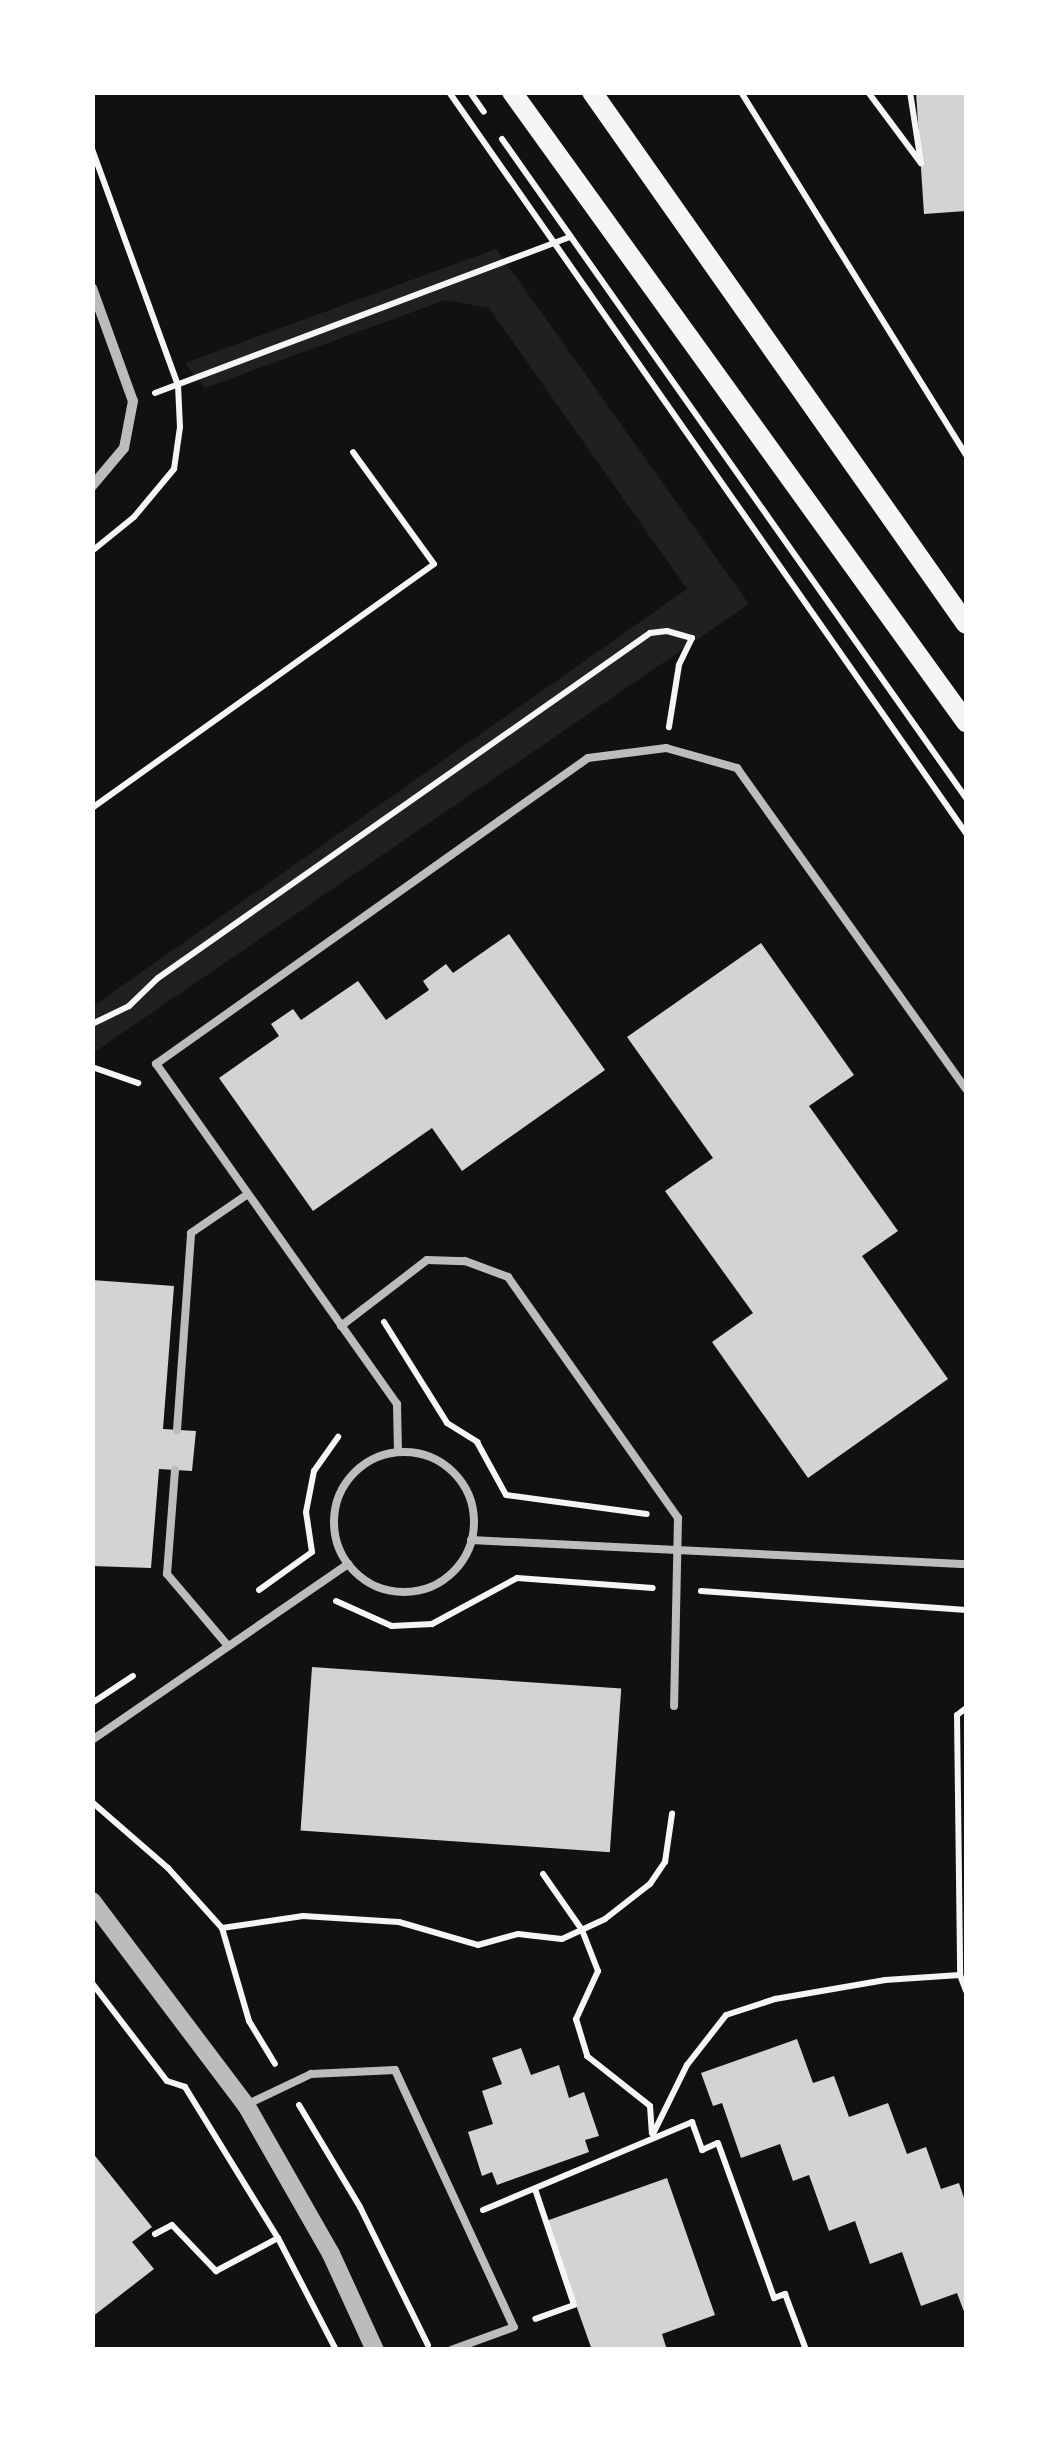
<!DOCTYPE html>
<html>
<head>
<meta charset="utf-8">
<style>
	body { margin:0 }
	#map { position:relative; width:1059px; height:2442px; overflow:hidden; background:#111; font-family:Arial,sans-serif }
	div>[style] { position:absolute }
	.green>* { inset:0; background:#202020 }
	.building>* { inset:0; background:#d3d3d3; transform-origin:0 0 }
	.path>* { height:6px; margin:-3px; padding:0 3px; transform-origin:3px; border-radius:3px; background:#f5f5f5 }
	.service>* { height:8px; margin:-4px; padding:0 4px; transform-origin:4px; border-radius:4px; background:#bcbcbc }
	.service>.ring { margin:-4px; padding:0; box-sizing:content-box; background:none; border:8px solid #bcbcbc; border-radius:50% }
	.minor>* { height:10px; margin:-5px; padding:0 5px; transform-origin:5px; border-radius:5px; background:#bcbcbc }
	.tertiary>* { height:18px; margin:-9px; padding:0 9px; transform-origin:9px; border-radius:9px; background:#bcbcbc }
	.secondary>* { height:20px; margin:-10px; padding:0 10px; transform-origin:10px; border-radius:10px; background:#f5f5f5 }
	span { translate:-50% -50%; white-space:nowrap; text-align:center; line-height:1.15; -webkit-text-stroke:10px #fff; paint-order:stroke }
	.frame { position:absolute; inset:0; border:95px solid #fff; pointer-events:none }
</style>
</head>
<body>
<div id="map">
	<div class="green">
		<div style="clip-path:polygon(496px 249px,749px 604px,93px 1053px,92px 1007px,687px 589px,489px 308px,445px 300px,205px 388px,185px 363px)"></div>
	</div>
	<div class="building">
		<div style="clip-path:polygon(916px 92px,966px 92px,966px 211px,924px 214px)"></div>
		<div style="clip-path:polygon(509px 934px,605px 1070px,462px 1171px,432px 1128px,313px 1211px,219px 1078px,279px 1036px,271px 1024px,293px 1009px,301px 1020px,358px 981px,386px 1020px,429px 990px,423px 981px,446px 964px,453px 973px)"></div>
		<div style="clip-path:polygon(761px 943px,854px 1075px,809px 1106px,898px 1231px,862px 1256px,948px 1379px,808px 1478px,712px 1342px,753px 1313px,665px 1191px,713px 1158px,627px 1037px)"></div>
		<div style="clip-path:polygon(92px 1280px,174px 1286px,163px 1429px,196px 1431px,192px 1471px,159px 1469px,151px 1568px,92px 1566px)"></div>
		<div style="left:312px;top:1667px;width:310px;height:164px;rotate:4deg"></div>
		<div style="clip-path:polygon(797px 2039px,813px 2083px,834px 2076px,849px 2117px,888px 2103px,907px 2154px,926px 2147px,941px 2189px,959px 2183px,966px 2204px,966px 2317px,957px 2293px,921px 2306px,902px 2252px,870px 2264px,855px 2221px,829px 2231px,809px 2175px,793px 2181px,780px 2144px,741px 2158px,722px 2103px,713px 2106px,701px 2073px)"></div>
		<div style="clip-path:polygon(521px 2048px,531px 2075px,559px 2065px,569px 2098px,584px 2092px,599px 2136px,585px 2140px,589px 2152px,497px 2185px,492px 2172px,482px 2176px,468px 2132px,493px 2124px,482px 2091px,502px 2084px,492px 2058px)"></div>
		<div style="clip-path:polygon(92px 2152px,152px 2227px,132px 2242px,154px 2269px,92px 2317px)"></div>
		<div style="clip-path:polygon(667px 2178px,715px 2315px,662px 2334px,667px 2350px,592px 2350px,546px 2221px)"></div>
	</div>
	<div class="path">
		<div style="left:449px;top:92px;width:904px;rotate:55.1deg"></div>
		<div style="left:470px;top:92px;width:24px;rotate:55deg"></div>
		<div style="left:741px;top:92px;width:427px;rotate:58.2deg"></div>
		<div style="left:868px;top:92px;width:89px;rotate:53.3deg"></div>
		<div style="left:921px;top:163px;width:72px;rotate:-98.8deg"></div>
		<div style="left:502px;top:139px;width:806px;rotate:54.85deg"></div>
		<div style="left:92px;top:149px;width:251px;rotate:70deg"></div>
		<div style="left:178px;top:385px;width:42px;rotate:87.3deg"></div>
		<div style="left:180px;top:427px;width:42px;rotate:98.1deg"></div>
		<div style="left:174px;top:469px;width:62px;rotate:129.8deg"></div>
		<div style="left:134px;top:517px;width:54px;rotate:141deg"></div>
		<div style="left:155px;top:393px;width:444px;rotate:-20.6deg"></div>
		<div style="left:92px;top:808px;width:420px;rotate:-35.5deg"></div>
		<div style="left:434px;top:564px;width:138px;rotate:-125.9deg"></div>
		<div style="left:92px;top:1024px;width:41px;rotate:-25.9deg"></div>
		<div style="left:129px;top:1006px;width:40px;rotate:-44deg"></div>
		<div style="left:158px;top:978px;width:601px;rotate:-35.04deg"></div>
		<div style="left:650px;top:633px;width:17px;rotate:-7deg"></div>
		<div style="left:667px;top:631px;width:26px;rotate:16deg"></div>
		<div style="left:692px;top:638px;width:30px;rotate:116deg"></div>
		<div style="left:679px;top:665px;width:63px;rotate:99.2deg"></div>
		<div style="left:92px;top:1067px;width:49px;rotate:19.2deg"></div>
		<div style="left:384px;top:1322px;width:119px;rotate:58deg"></div>
		<div style="left:447px;top:1423px;width:36px;rotate:32deg"></div>
		<div style="left:477px;top:1442px;width:60px;rotate:61.3deg"></div>
		<div style="left:506px;top:1495px;width:142px;rotate:7.7deg"></div>
		<div style="left:259px;top:1590px;width:65px;rotate:-35.6deg"></div>
		<div style="left:312px;top:1552px;width:40px;rotate:-98.5deg"></div>
		<div style="left:306px;top:1512px;width:42px;rotate:-79deg"></div>
		<div style="left:314px;top:1471px;width:42px;rotate:-54.8deg"></div>
		<div style="left:701px;top:1591px;width:266px;rotate:4.1deg"></div>
		<div style="left:336px;top:1601px;width:61px;rotate:24.1deg"></div>
		<div style="left:392px;top:1626px;width:40px;rotate:-2.9deg"></div>
		<div style="left:432px;top:1624px;width:97px;rotate:-28.4deg"></div>
		<div style="left:517px;top:1578px;width:136px;rotate:4.2deg"></div>
		<div style="left:92px;top:1703px;width:49px;rotate:-33.4deg"></div>
		<div style="left:966px;top:1708px;width:11px;rotate:142deg"></div>
		<div style="left:957px;top:1715px;width:260px;rotate:89.3deg"></div>
		<div style="left:960px;top:1975px;width:17px;rotate:69deg"></div>
		<div style="left:92px;top:1802px;width:101px;rotate:41deg"></div>
		<div style="left:168px;top:1868px;width:81px;rotate:48deg"></div>
		<div style="left:222px;top:1928px;width:97px;rotate:73.8deg"></div>
		<div style="left:249px;top:2021px;width:50px;rotate:58.8deg"></div>
		<div style="left:543px;top:1874px;width:68px;rotate:55.1deg"></div>
		<div style="left:582px;top:1930px;width:44px;rotate:68.7deg"></div>
		<div style="left:598px;top:1971px;width:53px;rotate:114.6deg"></div>
		<div style="left:576px;top:2019px;width:39px;rotate:73deg"></div>
		<div style="left:587px;top:2056px;width:80px;rotate:38.4deg"></div>
		<div style="left:650px;top:2106px;width:27px;rotate:86deg"></div>
		<div style="left:222px;top:1928px;width:82px;rotate:-8.4deg"></div>
		<div style="left:303px;top:1916px;width:96px;rotate:3.6deg"></div>
		<div style="left:399px;top:1922px;width:82px;rotate:16.2deg"></div>
		<div style="left:478px;top:1945px;width:41px;rotate:-15.4deg"></div>
		<div style="left:518px;top:1934px;width:44px;rotate:6.5deg"></div>
		<div style="left:562px;top:1939px;width:47px;rotate:-24.9deg"></div>
		<div style="left:605px;top:1919px;width:57px;rotate:-37.9deg"></div>
		<div style="left:650px;top:1884px;width:27px;rotate:-56deg"></div>
		<div style="left:665px;top:1862px;width:49px;rotate:-81.7deg"></div>
		<div style="left:92px;top:1983px;width:123px;rotate:52.6deg"></div>
		<div style="left:167px;top:2081px;width:19px;rotate:18deg"></div>
		<div style="left:185px;top:2087px;width:177px;rotate:58.4deg"></div>
		<div style="left:278px;top:2238px;width:126px;rotate:62.6deg"></div>
		<div style="left:299px;top:2105px;width:119px;rotate:59.1deg"></div>
		<div style="left:360px;top:2207px;width:154px;rotate:63.8deg"></div>
		<div style="left:653px;top:2134px;width:77px;rotate:-63.8deg"></div>
		<div style="left:687px;top:2065px;width:63px;rotate:-52deg"></div>
		<div style="left:726px;top:2015px;width:52px;rotate:-18.1deg"></div>
		<div style="left:775px;top:1999px;width:112px;rotate:-9.8deg"></div>
		<div style="left:885px;top:1980px;width:75px;rotate:-3.8deg"></div>
		<div style="left:535px;top:2189px;width:122px;rotate:71.4deg"></div>
		<div style="left:574px;top:2305px;width:41px;rotate:160.3deg"></div>
		<div style="left:483px;top:2210px;width:227px;rotate:-22.8deg"></div>
		<div style="left:692px;top:2122px;width:30px;rotate:70deg"></div>
		<div style="left:702px;top:2150px;width:17px;rotate:-24deg"></div>
		<div style="left:718px;top:2143px;width:165px;rotate:70.1deg"></div>
		<div style="left:774px;top:2298px;width:12px;rotate:-20deg"></div>
		<div style="left:785px;top:2294px;width:60px;rotate:69.4deg"></div>
		<div style="left:155px;top:2234px;width:19px;rotate:-28deg"></div>
		<div style="left:172px;top:2225px;width:64px;rotate:46.3deg"></div>
		<div style="left:216px;top:2271px;width:70px;rotate:-28deg"></div>
	</div>
	<div class="service">
		<div style="left:341px;top:1326px;width:108px;rotate:-37.5deg"></div>
		<div style="left:427px;top:1260px;width:38px;rotate:2deg"></div>
		<div style="left:465px;top:1261px;width:46px;rotate:20.4deg"></div>
		<div style="left:508px;top:1277px;width:295px;rotate:54.8deg"></div>
		<div style="left:678px;top:1518px;width:188px;rotate:91.2deg"></div>
		<div style="left:177px;top:1430px;width:197px;rotate:-85.9deg"></div>
		<div style="left:191px;top:1233px;width:69px;rotate:-34.4deg"></div>
		<div style="left:398px;top:1452px;width:48px;rotate:-91.2deg"></div>
		<div style="left:397px;top:1404px;width:417px;rotate:-125.3deg"></div>
		<div style="left:156px;top:1064px;width:529px;rotate:-35.31deg"></div>
		<div style="left:588px;top:758px;width:79px;rotate:-7.3deg"></div>
		<div style="left:666px;top:748px;width:74px;rotate:15.7deg"></div>
		<div style="left:737px;top:768px;width:394px;rotate:54.5deg"></div>
		<div class="ring" style="left:334px;top:1452px;width:132px;height:132px"></div>
		<div style="left:175px;top:1470px;width:104px;rotate:94.4deg"></div>
		<div style="left:167px;top:1574px;width:94px;rotate:49.7deg"></div>
		<div style="left:471px;top:1540px;width:496px;rotate:2.8deg"></div>
		<div style="left:92px;top:1740px;width:311px;rotate:-34.5deg"></div>
		<div style="left:246px;top:2105px;width:72px;rotate:-25.5deg"></div>
		<div style="left:311px;top:2074px;width:84px;rotate:-2.7deg"></div>
		<div style="left:395px;top:2070px;width:283px;rotate:65.2deg"></div>
		<div style="left:514px;top:2327px;width:67px;rotate:159.9deg"></div>
	</div>
	<div class="minor">
		<div style="left:92px;top:288px;width:120px;rotate:70.1deg"></div>
		<div style="left:133px;top:401px;width:48px;rotate:100.8deg"></div>
		<div style="left:124px;top:448px;width:50px;rotate:130.1deg"></div>
	</div>
	<div class="tertiary">
		<div style="left:92px;top:1901px;width:256px;rotate:53deg"></div>
		<div style="left:246px;top:2105px;width:172px;rotate:60.3deg"></div>
		<div style="left:331px;top:2254px;width:106px;rotate:65.4deg"></div>
	</div>
	<div class="secondary">
		<div style="left:512px;top:92px;width:777px;rotate:54.22deg"></div>
		<div style="left:592px;top:92px;width:650px;rotate:54.89deg"></div>
	</div>
	<div class="frame"></div>
</div>
</body>
</html>
